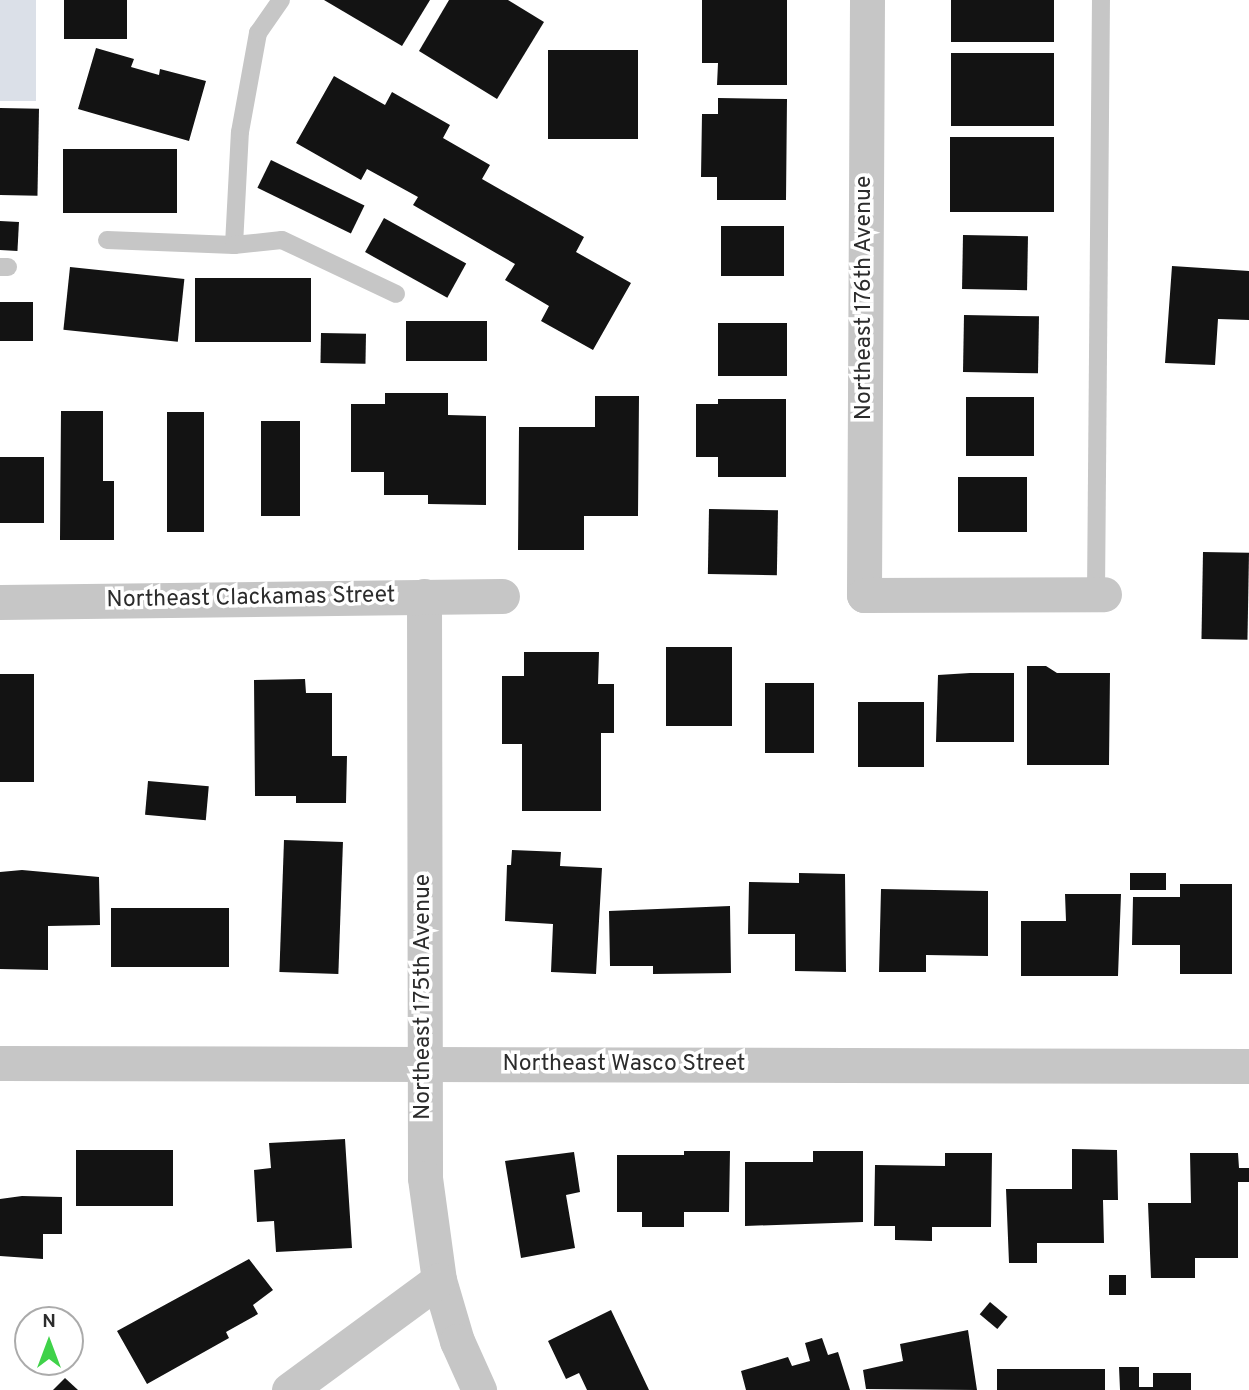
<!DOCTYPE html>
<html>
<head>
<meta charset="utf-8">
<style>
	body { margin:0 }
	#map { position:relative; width:1249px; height:1390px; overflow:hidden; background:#fff; font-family:Overpass,sans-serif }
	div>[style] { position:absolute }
	.green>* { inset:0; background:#dbe0e8; transform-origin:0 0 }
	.building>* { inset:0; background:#131313; transform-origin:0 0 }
	.service>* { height:18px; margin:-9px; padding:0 9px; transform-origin:9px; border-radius:9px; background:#c6c6c6 }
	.minor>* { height:35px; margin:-17.5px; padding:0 17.5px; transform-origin:17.5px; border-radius:17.5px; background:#c6c6c6 }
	span { translate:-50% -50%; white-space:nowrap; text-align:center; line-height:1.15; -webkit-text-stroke:7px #fff; paint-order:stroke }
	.street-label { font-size:23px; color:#2c2c2c }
	.north { position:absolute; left:14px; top:1306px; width:70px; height:70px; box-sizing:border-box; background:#fff; border:2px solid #ababab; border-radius:50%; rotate:0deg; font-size:19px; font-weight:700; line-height:28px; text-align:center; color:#2c2c2c }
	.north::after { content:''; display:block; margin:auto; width:24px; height:32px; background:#3fd249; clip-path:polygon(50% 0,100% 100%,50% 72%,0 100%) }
</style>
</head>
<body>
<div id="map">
	<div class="green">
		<div style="left:0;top:0;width:36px;height:101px"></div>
	</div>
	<div class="building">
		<div style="left:64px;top:0;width:63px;height:39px"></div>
		<div style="clip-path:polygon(324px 0,430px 0,402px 46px)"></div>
		<div style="clip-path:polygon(449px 0,508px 0,544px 22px,497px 99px,419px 51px)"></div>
		<div style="clip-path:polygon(702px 0,787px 0,787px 85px,717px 85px,718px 63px,702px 63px)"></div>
		<div style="left:951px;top:0;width:103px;height:42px"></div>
		<div style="clip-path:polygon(96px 48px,134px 59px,131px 67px,159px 75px,160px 69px,206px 81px,189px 141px,78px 109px)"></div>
		<div style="left:548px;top:50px;width:90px;height:89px"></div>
		<div style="left:951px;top:53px;width:103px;height:73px"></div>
		<div style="clip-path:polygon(334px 76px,385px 105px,392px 92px,450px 125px,443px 138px,490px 165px,482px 179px,584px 237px,576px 252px,631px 283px,593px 350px,541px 321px,549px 306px,505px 280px,515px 264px,413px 205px,418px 197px,367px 169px,361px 180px,296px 143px)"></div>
		<div style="clip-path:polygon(718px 98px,787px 99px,786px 200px,717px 200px,717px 177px,701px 177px,702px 114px,718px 114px)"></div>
		<div style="left:0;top:108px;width:39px;height:87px;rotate:1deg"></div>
		<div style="left:1054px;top:137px;width:75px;height:104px;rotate:90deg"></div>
		<div style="left:63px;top:149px;width:114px;height:64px"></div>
		<div style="left:271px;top:160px;width:104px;height:31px;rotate:26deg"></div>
		<div style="left:384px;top:218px;width:94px;height:39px;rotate:29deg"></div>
		<div style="left:0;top:221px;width:19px;height:29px;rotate:3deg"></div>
		<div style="left:721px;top:226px;width:63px;height:50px"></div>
		<div style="left:963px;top:235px;width:65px;height:54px;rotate:1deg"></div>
		<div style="clip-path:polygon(1172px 266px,1249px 271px,1249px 320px,1218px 319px,1215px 365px,1165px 363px)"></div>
		<div style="left:70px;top:267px;width:115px;height:63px;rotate:6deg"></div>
		<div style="left:195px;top:278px;width:116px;height:64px"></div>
		<div style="left:0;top:302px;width:33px;height:39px"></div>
		<div style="left:964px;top:315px;width:75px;height:57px;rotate:1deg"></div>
		<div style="left:487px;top:321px;width:40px;height:81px;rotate:90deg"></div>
		<div style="left:718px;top:323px;width:69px;height:53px"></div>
		<div style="left:321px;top:333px;width:45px;height:30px;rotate:1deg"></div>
		<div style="clip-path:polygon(385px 393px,448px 393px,448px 415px,486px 416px,486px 505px,428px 504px,428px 495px,384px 495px,384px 472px,351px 472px,351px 404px,385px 404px)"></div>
		<div style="clip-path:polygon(595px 396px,639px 396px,638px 516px,584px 516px,584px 550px,518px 550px,519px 427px,595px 427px)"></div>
		<div style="left:966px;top:397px;width:68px;height:59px"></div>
		<div style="clip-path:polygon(718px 399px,786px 399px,786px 477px,718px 477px,718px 457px,696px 457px,696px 404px,718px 404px)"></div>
		<div style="clip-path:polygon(61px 411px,103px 411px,103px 481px,114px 481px,114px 540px,60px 540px)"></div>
		<div style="left:167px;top:412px;width:37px;height:120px"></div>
		<div style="left:261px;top:421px;width:39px;height:95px"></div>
		<div style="left:0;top:457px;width:44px;height:66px"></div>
		<div style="left:958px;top:477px;width:69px;height:55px"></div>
		<div style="left:709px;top:509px;width:69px;height:65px;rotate:1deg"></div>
		<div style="left:1203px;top:552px;width:46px;height:87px;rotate:1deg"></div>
		<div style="left:666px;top:647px;width:66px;height:79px"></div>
		<div style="clip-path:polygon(524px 652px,599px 652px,598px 684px,614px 684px,614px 733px,601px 733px,601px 811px,522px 811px,522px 744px,502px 744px,502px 676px,524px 676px)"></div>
		<div style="clip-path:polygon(1027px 666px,1046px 666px,1057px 673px,1110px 673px,1109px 765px,1027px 765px)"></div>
		<div style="clip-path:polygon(970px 673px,1014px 673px,1014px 742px,936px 742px,938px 675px)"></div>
		<div style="left:0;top:674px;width:34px;height:108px"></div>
		<div style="clip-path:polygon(305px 679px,306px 693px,332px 693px,332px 756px,347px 756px,346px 803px,296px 803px,296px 796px,255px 796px,254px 680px)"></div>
		<div style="left:765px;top:683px;width:49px;height:70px"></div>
		<div style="left:858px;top:702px;width:66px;height:65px"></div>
		<div style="left:148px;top:781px;width:61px;height:34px;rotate:5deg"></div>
		<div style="left:284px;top:840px;width:59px;height:132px;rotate:2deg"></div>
		<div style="clip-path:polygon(512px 850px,561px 852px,560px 866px,602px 868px,596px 974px,551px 972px,553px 924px,505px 921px,507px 865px,511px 865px)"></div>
		<div style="clip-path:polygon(22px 870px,99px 877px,100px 925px,48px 926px,48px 970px,0 969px,0 872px)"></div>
		<div style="clip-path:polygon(799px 873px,845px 874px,846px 972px,795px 971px,795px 934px,748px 934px,749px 882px,799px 883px)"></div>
		<div style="left:1130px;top:873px;width:36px;height:17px"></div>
		<div style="clip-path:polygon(1180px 884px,1232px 884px,1232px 974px,1180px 974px,1180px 945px,1132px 945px,1133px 897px,1180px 897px)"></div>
		<div style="clip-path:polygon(881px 889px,988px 891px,988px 956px,926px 955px,926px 972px,879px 972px)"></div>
		<div style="clip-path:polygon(1065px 894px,1121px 894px,1118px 976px,1021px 976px,1021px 921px,1066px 921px)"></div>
		<div style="clip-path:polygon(730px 906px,731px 973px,653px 974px,653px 966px,610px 966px,609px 911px)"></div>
		<div style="left:229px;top:908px;width:59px;height:118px;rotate:90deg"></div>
		<div style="clip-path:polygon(345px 1139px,352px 1248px,276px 1252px,274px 1221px,257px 1222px,254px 1170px,271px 1168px,269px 1143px)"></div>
		<div style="clip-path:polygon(1072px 1149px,1117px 1150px,1118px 1200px,1103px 1200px,1104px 1243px,1037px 1243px,1037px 1263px,1009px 1263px,1006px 1189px,1072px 1189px)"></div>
		<div style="left:76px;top:1150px;width:97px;height:56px"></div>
		<div style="clip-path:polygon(684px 1151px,730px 1151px,729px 1212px,684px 1212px,684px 1227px,642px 1227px,642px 1212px,617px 1212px,617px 1155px,684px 1155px)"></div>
		<div style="clip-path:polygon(813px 1151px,863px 1151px,863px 1222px,745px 1226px,745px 1162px,813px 1162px)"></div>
		<div style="clip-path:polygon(574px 1152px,580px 1192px,566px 1195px,575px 1248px,521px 1258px,505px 1161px)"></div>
		<div style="clip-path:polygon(945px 1153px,992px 1153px,991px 1227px,932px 1227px,932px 1241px,895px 1240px,895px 1226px,874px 1226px,875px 1165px,945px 1166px)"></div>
		<div style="clip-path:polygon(1190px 1153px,1238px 1153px,1239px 1168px,1249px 1168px,1249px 1182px,1238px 1182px,1238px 1258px,1195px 1258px,1195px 1278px,1151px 1278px,1148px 1203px,1191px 1203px)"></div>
		<div style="clip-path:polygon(22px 1196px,62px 1197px,62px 1234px,43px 1234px,43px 1259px,0 1256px,0 1199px)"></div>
		<div style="clip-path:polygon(249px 1259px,273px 1290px,253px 1305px,258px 1314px,226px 1332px,229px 1338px,147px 1384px,117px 1331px)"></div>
		<div style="left:1109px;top:1275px;width:17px;height:20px"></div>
		<div style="left:990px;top:1302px;width:23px;height:16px;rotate:40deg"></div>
		<div style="clip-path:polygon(611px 1310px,649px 1390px,587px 1390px,579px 1373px,566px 1379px,548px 1341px)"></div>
		<div style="clip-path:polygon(968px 1330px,977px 1390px,866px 1389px,863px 1370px,903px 1361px,900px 1344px)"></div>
		<div style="clip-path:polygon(822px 1338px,828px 1355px,838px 1352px,850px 1390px,746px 1390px,741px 1371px,788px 1357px,792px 1366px,810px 1361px,805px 1343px)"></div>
		<div style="clip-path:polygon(1119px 1367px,1139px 1367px,1139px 1387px,1153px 1387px,1153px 1373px,1191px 1373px,1191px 1390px,1120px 1390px)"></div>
		<div style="left:1105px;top:1369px;width:21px;height:108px;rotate:90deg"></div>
		<div style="clip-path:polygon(65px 1378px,78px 1390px,53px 1390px)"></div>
	</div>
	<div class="service">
		<div style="left:107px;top:240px;width:127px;rotate:2.3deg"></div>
		<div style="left:234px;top:245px;width:113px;rotate:-87deg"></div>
		<div style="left:240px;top:132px;width:101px;rotate:-79.7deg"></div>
		<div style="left:258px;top:33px;width:40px;rotate:-55.1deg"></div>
		<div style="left:234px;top:245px;width:48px;rotate:-5.9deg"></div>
		<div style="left:282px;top:240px;width:126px;rotate:25.3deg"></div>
		<div style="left:0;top:267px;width:8px"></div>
		<div style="left:1096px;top:594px;width:594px;rotate:-89.52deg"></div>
	</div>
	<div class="minor">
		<div style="left:867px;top:0;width:595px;rotate:90.29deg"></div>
		<div style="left:864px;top:595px;width:240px;rotate:-0.2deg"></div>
		<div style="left:424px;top:596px;width:582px;rotate:89.9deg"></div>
		<div style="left:425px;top:1178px;width:103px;rotate:82.2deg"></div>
		<div style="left:439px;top:1280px;width:64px;rotate:73.6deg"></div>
		<div style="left:457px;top:1341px;width:54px;rotate:65.8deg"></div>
		<div style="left:0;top:602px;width:502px;rotate:-0.68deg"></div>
		<div style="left:0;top:1063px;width:1249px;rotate:0.14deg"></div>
		<div style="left:289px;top:1390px;width:186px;rotate:-36.3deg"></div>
	</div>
	<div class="street-label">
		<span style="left:865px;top:298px;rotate:-90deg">Northeast 176th Avenue</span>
		<span style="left:251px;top:599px;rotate:-1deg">Northeast Clackamas Street</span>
		<span style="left:424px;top:997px;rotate:-90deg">Northeast 175th Avenue</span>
		<span style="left:624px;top:1065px">Northeast Wasco Street</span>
	</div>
	<div class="north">N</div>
</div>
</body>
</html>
